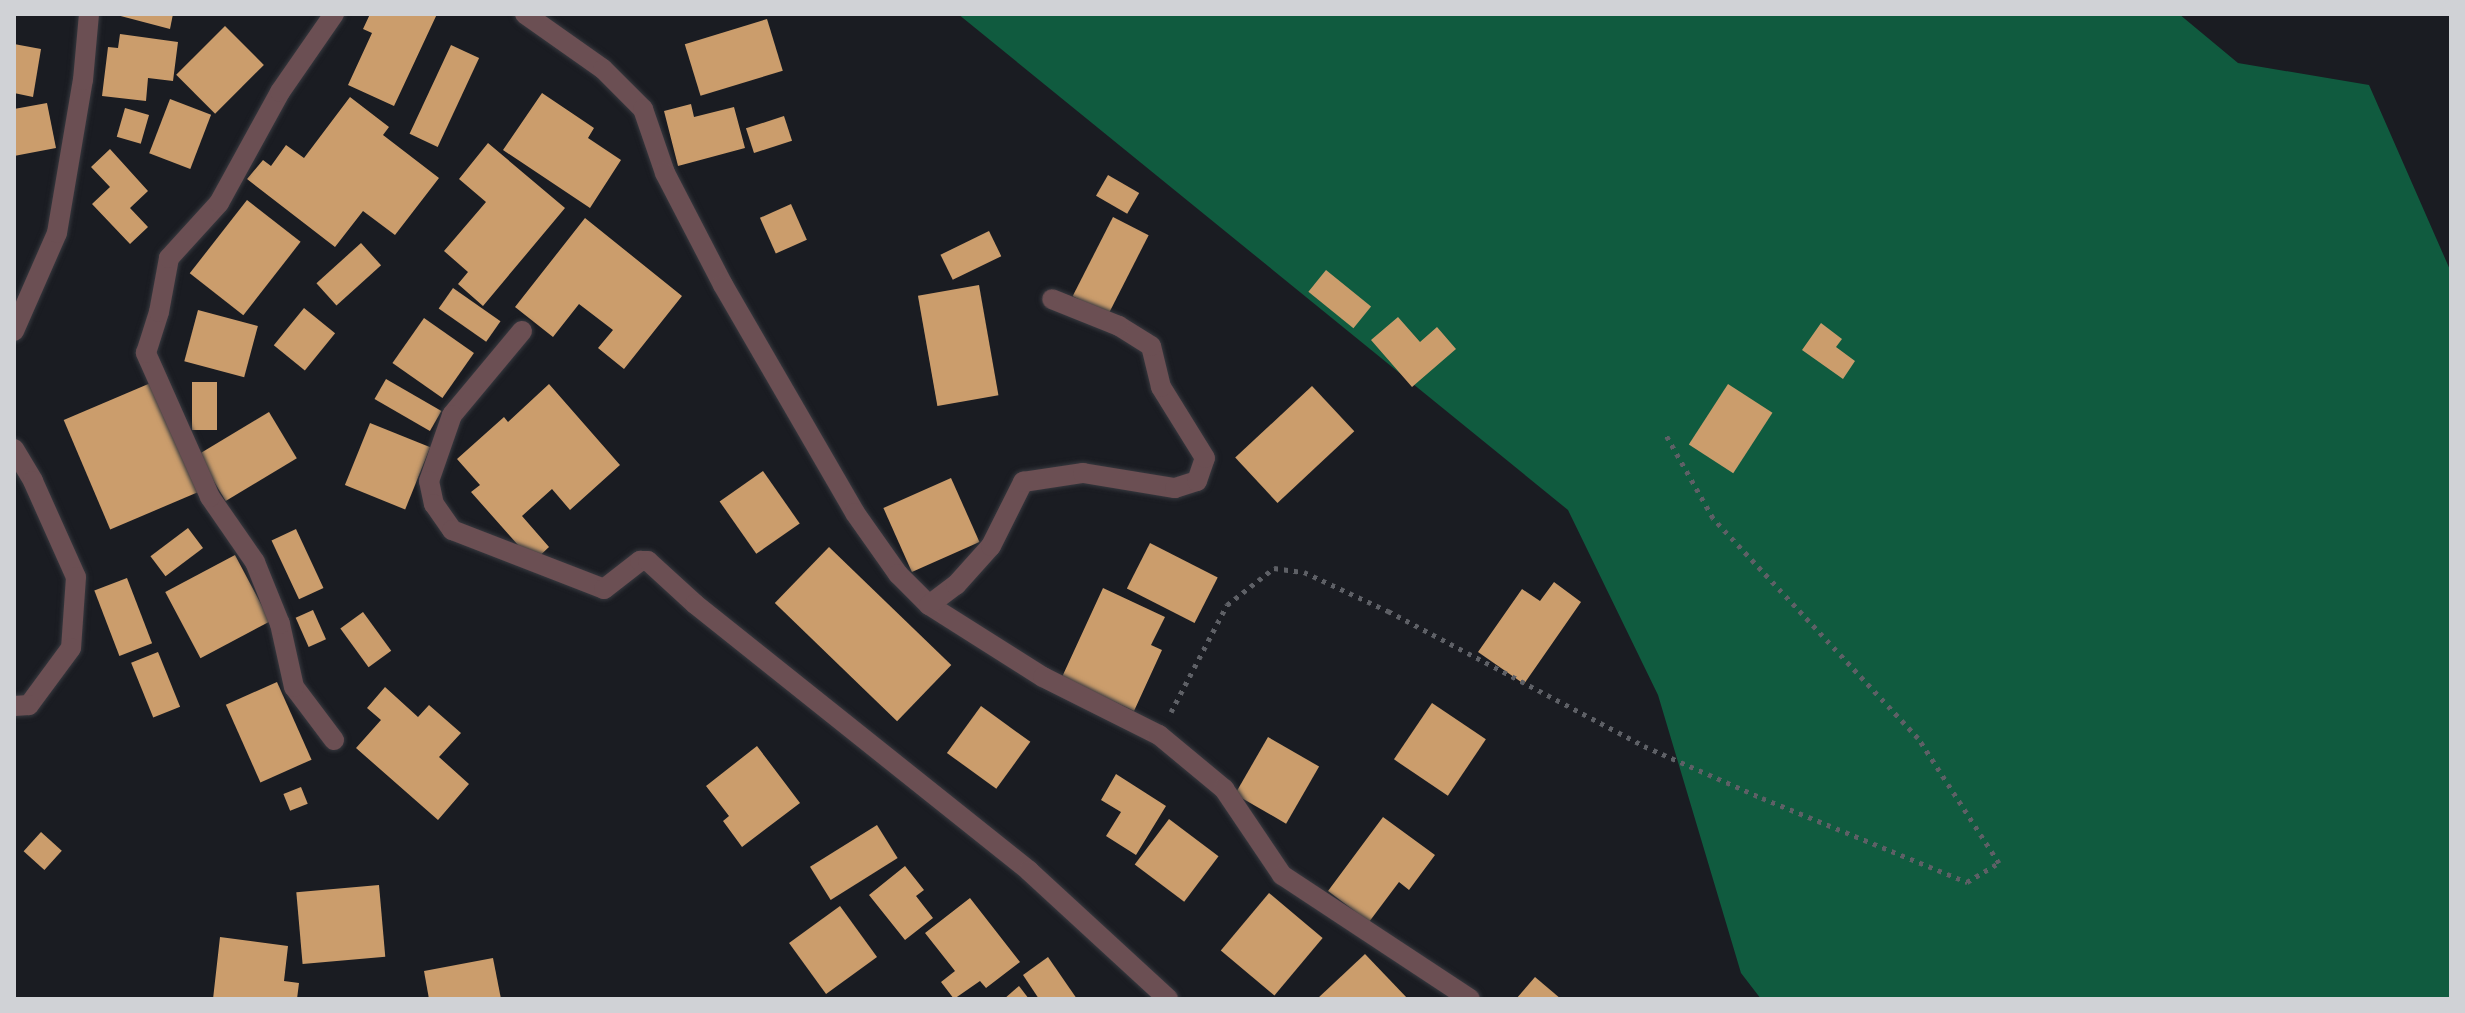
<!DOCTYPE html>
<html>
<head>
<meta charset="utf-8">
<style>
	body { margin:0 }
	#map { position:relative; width:2465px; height:1013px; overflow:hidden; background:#1a1c22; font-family:"Roboto Condensed",sans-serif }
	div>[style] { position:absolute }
	.forest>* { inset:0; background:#105b3f }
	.building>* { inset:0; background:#cb9d6c; transform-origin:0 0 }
	.path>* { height:5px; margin-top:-2.5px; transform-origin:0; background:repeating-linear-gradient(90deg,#5e6066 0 4px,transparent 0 10px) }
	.roads { filter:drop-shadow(0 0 2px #37393f) drop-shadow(0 0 2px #37393f) }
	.minor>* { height:20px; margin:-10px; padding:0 10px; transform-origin:10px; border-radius:10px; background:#6b4f53 }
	span { translate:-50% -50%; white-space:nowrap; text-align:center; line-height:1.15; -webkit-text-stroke:8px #111319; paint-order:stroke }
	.frame { position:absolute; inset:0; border:16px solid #d0d2d6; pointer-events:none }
</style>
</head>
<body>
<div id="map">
	<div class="forest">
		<div style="clip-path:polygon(958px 14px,2179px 14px,2238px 63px,2369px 85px,2451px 272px,2451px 999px,1761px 999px,1741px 973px,1658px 695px,1568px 510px)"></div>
	</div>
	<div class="building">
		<div style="clip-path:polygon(113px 14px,173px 14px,170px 29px)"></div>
		<div style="clip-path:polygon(370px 14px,437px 14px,394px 106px,348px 85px,372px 33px,363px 29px)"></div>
		<div style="left:767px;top:19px;width:54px;height:86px;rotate:73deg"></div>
		<div style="left:225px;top:26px;width:55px;height:69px;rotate:45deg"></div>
		<div style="clip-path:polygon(120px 34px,178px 42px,173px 81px,148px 78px,146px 101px,102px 96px,108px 47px,118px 48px)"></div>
		<div style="clip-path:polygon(14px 44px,41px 49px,33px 97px,14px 93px)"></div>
		<div style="left:451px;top:45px;width:31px;height:98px;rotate:25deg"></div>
		<div style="clip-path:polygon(542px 93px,594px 128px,588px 138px,621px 160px,590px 208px,503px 150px)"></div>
		<div style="clip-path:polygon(350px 97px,389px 127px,383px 135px,439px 178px,395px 235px,363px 211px,335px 247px,247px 179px,263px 160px,271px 166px,286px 145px,304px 158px)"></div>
		<div style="left:170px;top:99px;width:44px;height:58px;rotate:21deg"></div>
		<div style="clip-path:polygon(47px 103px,56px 148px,14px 156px,14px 109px)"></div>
		<div style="clip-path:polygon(691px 104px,694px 117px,734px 107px,745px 148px,678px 166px,664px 111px)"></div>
		<div style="left:125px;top:108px;width:25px;height:30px;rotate:16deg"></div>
		<div style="left:784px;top:116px;width:26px;height:40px;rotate:72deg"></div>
		<div style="clip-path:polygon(488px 143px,565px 208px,483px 306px,458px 284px,468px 272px,444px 251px,486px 202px,459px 179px)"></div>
		<div style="clip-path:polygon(110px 149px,148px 191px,130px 208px,148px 227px,130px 244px,92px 204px,110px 187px,91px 167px)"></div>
		<div style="left:1108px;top:175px;width:36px;height:24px;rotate:30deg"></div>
		<div style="left:247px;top:200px;width:68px;height:93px;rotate:38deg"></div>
		<div style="left:791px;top:204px;width:39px;height:34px;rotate:66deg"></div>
		<div style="left:1113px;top:217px;width:40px;height:89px;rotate:27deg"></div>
		<div style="clip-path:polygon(585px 218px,682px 296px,624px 369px,598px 348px,613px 330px,579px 304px,553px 337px,515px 307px)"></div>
		<div style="left:989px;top:231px;width:28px;height:54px;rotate:64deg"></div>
		<div style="left:361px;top:243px;width:30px;height:60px;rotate:48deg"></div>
		<div style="left:1326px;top:270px;width:58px;height:28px;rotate:39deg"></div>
		<div style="left:979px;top:285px;width:112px;height:62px;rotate:80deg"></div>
		<div style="left:453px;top:288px;width:58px;height:25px;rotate:35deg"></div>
		<div style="left:304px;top:308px;width:40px;height:48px;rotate:39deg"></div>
		<div style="left:198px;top:310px;width:62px;height:53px;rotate:15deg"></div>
		<div style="clip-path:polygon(1398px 317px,1420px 342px,1437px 327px,1456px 349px,1412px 387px,1371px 340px)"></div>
		<div style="left:424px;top:318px;width:61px;height:55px;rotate:35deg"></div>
		<div style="clip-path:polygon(1821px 323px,1842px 339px,1836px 347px,1855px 361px,1843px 379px,1802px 350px)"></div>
		<div style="left:386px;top:379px;width:64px;height:23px;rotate:30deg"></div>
		<div style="left:153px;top:382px;width:119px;height:97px;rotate:67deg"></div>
		<div style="left:192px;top:382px;width:25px;height:48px"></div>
		<div style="clip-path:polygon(549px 384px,620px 465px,570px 510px,552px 489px,522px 516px,549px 547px,533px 562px,471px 492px,480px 485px,457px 459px,504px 417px,508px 422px)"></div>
		<div style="left:1728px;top:384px;width:53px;height:72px;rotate:33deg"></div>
		<div style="left:1312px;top:386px;width:62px;height:105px;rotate:47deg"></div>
		<div style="left:269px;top:412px;width:54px;height:83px;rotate:59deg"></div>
		<div style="left:370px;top:423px;width:65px;height:67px;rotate:22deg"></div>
		<div style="left:763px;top:471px;width:64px;height:53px;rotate:55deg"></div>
		<div style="left:951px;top:478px;width:70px;height:74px;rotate:66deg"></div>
		<div style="left:188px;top:528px;width:25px;height:47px;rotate:53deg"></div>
		<div style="left:296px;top:529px;width:65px;height:27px;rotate:65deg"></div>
		<div style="left:1150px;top:543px;width:76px;height:51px;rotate:27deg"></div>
		<div style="left:829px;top:547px;width:170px;height:78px;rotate:44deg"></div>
		<div style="left:235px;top:555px;width:75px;height:79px;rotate:62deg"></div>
		<div style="left:127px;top:578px;width:70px;height:35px;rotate:69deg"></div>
		<div style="clip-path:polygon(1554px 582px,1581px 602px,1524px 684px,1478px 652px,1522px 589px,1540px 601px)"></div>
		<div style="clip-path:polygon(1103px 588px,1165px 617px,1151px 645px,1162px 650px,1134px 711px,1062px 677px)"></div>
		<div style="left:313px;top:610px;width:32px;height:19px;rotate:66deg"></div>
		<div style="left:363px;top:612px;width:48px;height:28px;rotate:54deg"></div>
		<div style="left:158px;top:652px;width:59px;height:29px;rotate:68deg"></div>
		<div style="left:277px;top:682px;width:85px;height:56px;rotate:66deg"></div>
		<div style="clip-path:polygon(385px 687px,418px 717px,429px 705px,461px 733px,439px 757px,469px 784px,438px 820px,356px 748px,381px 720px,367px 708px)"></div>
		<div style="left:1432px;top:703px;width:65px;height:68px;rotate:34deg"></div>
		<div style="left:981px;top:706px;width:61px;height:58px;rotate:36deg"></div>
		<div style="left:1268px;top:737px;width:59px;height:66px;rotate:30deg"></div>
		<div style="clip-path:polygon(757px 746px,800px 803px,742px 847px,723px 821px,729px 816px,706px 786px)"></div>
		<div style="clip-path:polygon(1116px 774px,1166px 806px,1136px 855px,1106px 836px,1121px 812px,1101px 800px)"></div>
		<div style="left:301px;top:787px;width:18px;height:19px;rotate:68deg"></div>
		<div style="clip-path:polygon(1383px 817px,1435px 855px,1409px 890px,1399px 882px,1369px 922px,1328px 891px)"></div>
		<div style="left:1169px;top:819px;width:62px;height:57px;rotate:37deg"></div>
		<div style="left:877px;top:825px;width:39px;height:79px;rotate:58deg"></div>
		<div style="left:41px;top:832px;width:28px;height:26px;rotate:42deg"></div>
		<div style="clip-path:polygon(905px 866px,924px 890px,916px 896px,933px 918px,905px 940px,869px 895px)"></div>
		<div style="left:379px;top:885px;width:72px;height:83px;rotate:85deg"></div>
		<div style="left:1269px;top:893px;width:70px;height:75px;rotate:40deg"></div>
		<div style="clip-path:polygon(970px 898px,1020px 962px,986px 988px,980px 981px,954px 999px,941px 982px,955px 971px,925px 933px)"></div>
		<div style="left:840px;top:906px;width:63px;height:63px;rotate:54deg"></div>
		<div style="clip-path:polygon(220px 937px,288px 946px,284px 981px,299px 983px,297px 999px,213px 999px)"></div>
		<div style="clip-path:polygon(1365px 954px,1408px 999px,1317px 999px)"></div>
		<div style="clip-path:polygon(1048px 957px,1077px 999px,1039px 999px,1023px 975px)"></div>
		<div style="clip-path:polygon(493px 958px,501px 999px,429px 999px,424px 971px)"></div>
		<div style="clip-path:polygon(1535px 977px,1561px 999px,1516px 999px)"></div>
		<div style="clip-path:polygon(1019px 986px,1029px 999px,1004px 999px)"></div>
	</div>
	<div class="path">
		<div style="left:1171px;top:712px;width:121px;rotate:-62.4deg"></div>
		<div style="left:1227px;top:605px;width:60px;rotate:-38.2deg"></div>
		<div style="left:1274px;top:568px;width:30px;rotate:8deg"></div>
		<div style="left:1304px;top:572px;width:93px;rotate:24.9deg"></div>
		<div style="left:1388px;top:611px;width:289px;rotate:27.8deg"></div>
		<div style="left:1644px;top:746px;width:129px;rotate:23.8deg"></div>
		<div style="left:1762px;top:798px;width:222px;rotate:22.3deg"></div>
		<div style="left:1967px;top:882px;width:37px;rotate:-31deg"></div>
		<div style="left:1999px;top:863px;width:149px;rotate:-122.9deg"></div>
		<div style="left:1918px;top:738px;width:301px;rotate:-133deg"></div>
		<div style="left:1713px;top:518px;width:98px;rotate:-119.5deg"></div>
	</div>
	<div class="roads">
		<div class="minor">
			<div style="left:525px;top:14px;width:95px;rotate:35.2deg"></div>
			<div style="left:603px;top:69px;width:57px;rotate:45deg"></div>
			<div style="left:643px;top:109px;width:68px;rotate:71deg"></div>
			<div style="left:665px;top:173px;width:126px;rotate:62.6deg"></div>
			<div style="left:723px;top:285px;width:263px;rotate:59.9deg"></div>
			<div style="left:855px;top:513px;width:75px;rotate:54.8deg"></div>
			<div style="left:898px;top:574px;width:44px;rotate:45deg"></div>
			<div style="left:929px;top:605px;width:135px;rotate:32.3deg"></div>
			<div style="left:1043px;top:677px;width:130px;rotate:26.6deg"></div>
			<div style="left:1159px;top:735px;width:85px;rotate:39.7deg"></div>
			<div style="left:1224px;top:789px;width:104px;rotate:56deg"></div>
			<div style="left:1282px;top:875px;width:225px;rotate:33.4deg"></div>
			<div style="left:14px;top:331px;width:107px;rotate:-66.3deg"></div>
			<div style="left:57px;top:233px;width:155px;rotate:-80.4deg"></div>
			<div style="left:83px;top:80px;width:66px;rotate:-84.8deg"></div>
			<div style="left:522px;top:331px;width:109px;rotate:129.8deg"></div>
			<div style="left:452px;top:415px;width:70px;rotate:109.2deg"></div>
			<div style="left:429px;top:481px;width:24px;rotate:78deg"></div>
			<div style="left:434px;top:504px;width:32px;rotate:55deg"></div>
			<div style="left:452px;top:530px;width:163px;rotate:21.2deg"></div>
			<div style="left:604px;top:589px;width:46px;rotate:-37.9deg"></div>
			<div style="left:640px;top:561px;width:8px"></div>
			<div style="left:648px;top:561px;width:64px;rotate:42.5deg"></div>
			<div style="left:695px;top:604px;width:428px;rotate:38.6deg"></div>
			<div style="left:1029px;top:871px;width:189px;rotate:42.6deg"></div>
			<div style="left:14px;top:449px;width:37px;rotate:59deg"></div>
			<div style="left:33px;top:481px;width:105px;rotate:65.9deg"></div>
			<div style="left:76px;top:577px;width:71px;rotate:94deg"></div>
			<div style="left:71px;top:648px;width:71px;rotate:126.4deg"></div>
			<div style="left:29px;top:705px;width:15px;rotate:176deg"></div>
			<div style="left:929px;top:605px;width:34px;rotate:-37deg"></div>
			<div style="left:956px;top:585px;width:52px;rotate:-48.1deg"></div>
			<div style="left:991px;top:546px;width:72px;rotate:-63.4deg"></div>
			<div style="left:1023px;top:482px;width:61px;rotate:-8.5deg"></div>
			<div style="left:1083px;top:473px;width:93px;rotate:9.3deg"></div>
			<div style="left:1175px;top:488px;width:23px;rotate:-18deg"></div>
			<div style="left:1197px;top:481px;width:24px;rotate:-71deg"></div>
			<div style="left:1205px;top:458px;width:84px;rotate:-121.8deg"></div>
			<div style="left:1161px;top:387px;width:42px;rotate:-103.7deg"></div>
			<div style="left:1151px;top:346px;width:38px;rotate:-148deg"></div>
			<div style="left:1119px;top:326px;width:72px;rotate:-158.1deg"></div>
			<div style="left:334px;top:740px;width:66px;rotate:-127deg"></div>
			<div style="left:294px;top:687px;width:65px;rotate:-102.5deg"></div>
			<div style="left:280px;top:624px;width:67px;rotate:-112deg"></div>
			<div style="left:255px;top:562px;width:79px;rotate:-124.7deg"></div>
			<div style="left:210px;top:497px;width:158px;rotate:-114deg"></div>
			<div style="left:146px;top:353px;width:43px;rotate:-72.4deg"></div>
			<div style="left:159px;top:312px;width:55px;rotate:-79.5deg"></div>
			<div style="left:169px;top:258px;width:74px;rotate:-47.7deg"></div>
			<div style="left:219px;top:203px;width:127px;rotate:-61.2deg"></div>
			<div style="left:280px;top:92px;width:95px;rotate:-55.3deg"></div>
		</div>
	</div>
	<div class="frame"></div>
</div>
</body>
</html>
